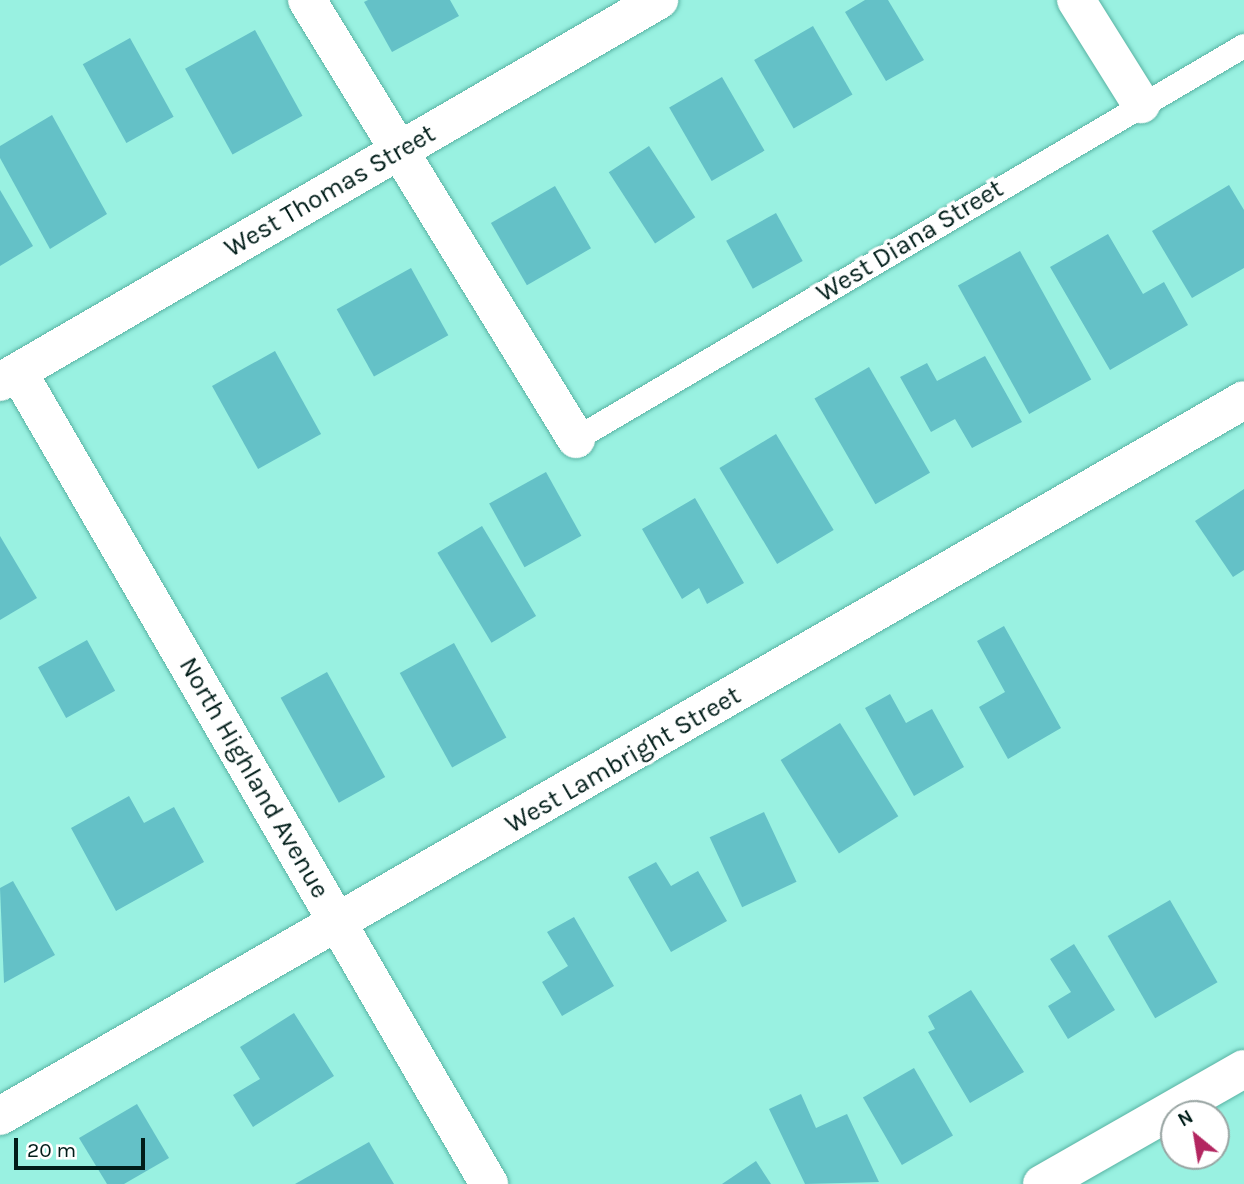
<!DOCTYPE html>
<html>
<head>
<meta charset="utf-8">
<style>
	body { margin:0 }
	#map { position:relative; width:1244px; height:1184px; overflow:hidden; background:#99f1e1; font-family:Karla,sans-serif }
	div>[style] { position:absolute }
	.building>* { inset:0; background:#64c1c7; transform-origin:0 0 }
	.roads { filter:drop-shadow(0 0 2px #59b2a3) drop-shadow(0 0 2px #59b2a3) }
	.lane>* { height:24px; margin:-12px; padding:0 12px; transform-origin:12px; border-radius:12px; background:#fff }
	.street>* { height:38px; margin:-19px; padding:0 19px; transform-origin:19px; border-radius:19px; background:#fff }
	span { translate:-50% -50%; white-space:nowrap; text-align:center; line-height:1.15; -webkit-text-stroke:7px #fff; paint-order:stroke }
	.street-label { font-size:26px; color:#011d19 }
	.north { position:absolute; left:1160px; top:1100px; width:70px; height:70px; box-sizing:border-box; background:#fff; border:2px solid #99a5a3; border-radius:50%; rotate:330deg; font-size:19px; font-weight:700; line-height:28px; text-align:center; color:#011d19 }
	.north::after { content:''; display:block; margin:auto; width:24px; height:32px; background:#b32660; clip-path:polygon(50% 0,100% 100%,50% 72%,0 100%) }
	.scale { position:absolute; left:14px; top:1138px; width:131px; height:32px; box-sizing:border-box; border:4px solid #011d19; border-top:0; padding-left:9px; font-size:21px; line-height:24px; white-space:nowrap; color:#011d19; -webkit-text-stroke:5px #fff; paint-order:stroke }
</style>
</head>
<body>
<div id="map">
	<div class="building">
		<div style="clip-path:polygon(368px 0,450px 0,459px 16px,392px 52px,364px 2px)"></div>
		<div style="clip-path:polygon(865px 0,888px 0,924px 60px,886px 81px,845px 12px)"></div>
		<div style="left:813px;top:26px;width:79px;height:68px;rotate:60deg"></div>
		<div style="left:255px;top:30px;width:98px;height:80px;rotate:61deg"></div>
		<div style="left:130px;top:38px;width:90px;height:54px;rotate:61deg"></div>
		<div style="left:722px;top:77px;width:85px;height:61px;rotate:60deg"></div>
		<div style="clip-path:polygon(52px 115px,107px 214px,50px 249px,0 158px,0 146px)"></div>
		<div style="left:649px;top:146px;width:85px;height:48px;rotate:57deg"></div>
		<div style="clip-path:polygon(1229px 185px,1244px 210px,1244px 268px,1192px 298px,1152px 231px)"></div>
		<div style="left:555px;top:186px;width:72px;height:74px;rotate:60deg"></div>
		<div style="clip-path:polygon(0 190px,33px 246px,0 266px)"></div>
		<div style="left:776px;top:213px;width:55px;height:57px;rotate:61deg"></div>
		<div style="clip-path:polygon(1108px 234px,1143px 294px,1164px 282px,1188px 325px,1110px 370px,1050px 267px)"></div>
		<div style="left:1020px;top:251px;width:147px;height:71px;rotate:61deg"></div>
		<div style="left:411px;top:268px;width:77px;height:85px;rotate:61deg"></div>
		<div style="left:275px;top:351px;width:95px;height:72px;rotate:61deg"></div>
		<div style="clip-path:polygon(985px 356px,1022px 422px,972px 448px,955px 419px,931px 432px,900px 377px,927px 363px,937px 381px)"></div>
		<div style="left:869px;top:367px;width:122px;height:63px;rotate:60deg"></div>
		<div style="left:776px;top:434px;width:112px;height:66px;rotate:59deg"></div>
		<div style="left:546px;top:472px;width:73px;height:65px;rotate:61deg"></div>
		<div style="clip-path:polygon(1244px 489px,1244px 570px,1233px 577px,1195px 521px)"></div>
		<div style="clip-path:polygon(695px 498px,744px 583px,707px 604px,699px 588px,682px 599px,642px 529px)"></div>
		<div style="left:482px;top:526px;width:105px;height:52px;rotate:59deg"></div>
		<div style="clip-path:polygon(0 536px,37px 598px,0 620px)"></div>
		<div style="clip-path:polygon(1004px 626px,1061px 728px,1008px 759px,979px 707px,1005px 692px,977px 641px)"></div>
		<div style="left:87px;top:640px;width:58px;height:56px;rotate:61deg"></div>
		<div style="left:454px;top:643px;width:108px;height:62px;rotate:61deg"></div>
		<div style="left:327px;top:672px;width:120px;height:53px;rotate:61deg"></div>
		<div style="clip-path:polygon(890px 694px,906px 723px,932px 709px,964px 767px,914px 796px,865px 708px)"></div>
		<div style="left:840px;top:723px;width:110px;height:70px;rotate:58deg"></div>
		<div style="clip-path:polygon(129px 796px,144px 823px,174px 807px,204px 862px,116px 911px,71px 828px)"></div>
		<div style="left:764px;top:812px;width:77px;height:60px;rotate:65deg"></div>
		<div style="clip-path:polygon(656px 862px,671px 886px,698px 871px,727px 921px,671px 952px,628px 877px)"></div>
		<div style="clip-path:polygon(13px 881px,55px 955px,4px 983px,0 888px)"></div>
		<div style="left:1170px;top:900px;width:95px;height:72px;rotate:60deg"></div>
		<div style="clip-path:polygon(574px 917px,614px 986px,562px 1016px,542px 982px,568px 966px,547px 932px)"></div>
		<div style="clip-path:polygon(1074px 944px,1115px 1010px,1068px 1039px,1048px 1006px,1071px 992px,1050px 959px)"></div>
		<div style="clip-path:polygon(971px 990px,1024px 1072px,970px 1103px,928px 1032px,935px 1029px,928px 1016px)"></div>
		<div style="clip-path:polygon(294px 1013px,334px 1076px,253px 1127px,233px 1095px,260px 1079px,240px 1047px)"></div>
		<div style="left:914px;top:1068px;width:78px;height:59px;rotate:60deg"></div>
		<div style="clip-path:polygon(801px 1094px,816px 1128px,847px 1114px,879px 1182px,805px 1184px,769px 1109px)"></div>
		<div style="clip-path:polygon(137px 1104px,169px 1158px,124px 1184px,107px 1184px,79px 1138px)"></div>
		<div style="clip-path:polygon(369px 1142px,394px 1184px,295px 1184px)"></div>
		<div style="clip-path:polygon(756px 1161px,771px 1184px,722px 1184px)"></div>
	</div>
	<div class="roads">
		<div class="lane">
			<div style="left:576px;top:439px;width:775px;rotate:-30.47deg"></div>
		</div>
		<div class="street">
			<div style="left:307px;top:0;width:515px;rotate:58.5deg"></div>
			<div style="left:1076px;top:0;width:123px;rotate:58deg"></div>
			<div style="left:18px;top:372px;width:939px;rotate:59.88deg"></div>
			<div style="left:0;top:382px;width:762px;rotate:-30.1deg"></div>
			<div style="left:0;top:1116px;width:1435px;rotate:-29.92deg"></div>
			<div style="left:1042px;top:1184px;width:232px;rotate:-29.7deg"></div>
		</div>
	</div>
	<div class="street-label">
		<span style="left:330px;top:191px;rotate:-30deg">West Thomas Street</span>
		<span style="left:910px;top:241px;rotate:-31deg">West Diana Street</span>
		<span style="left:623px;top:760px;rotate:-30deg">West Lambright Street</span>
		<span style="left:254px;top:778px;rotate:60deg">North Highland Avenue</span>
	</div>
	<div class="north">N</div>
	<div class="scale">20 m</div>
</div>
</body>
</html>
